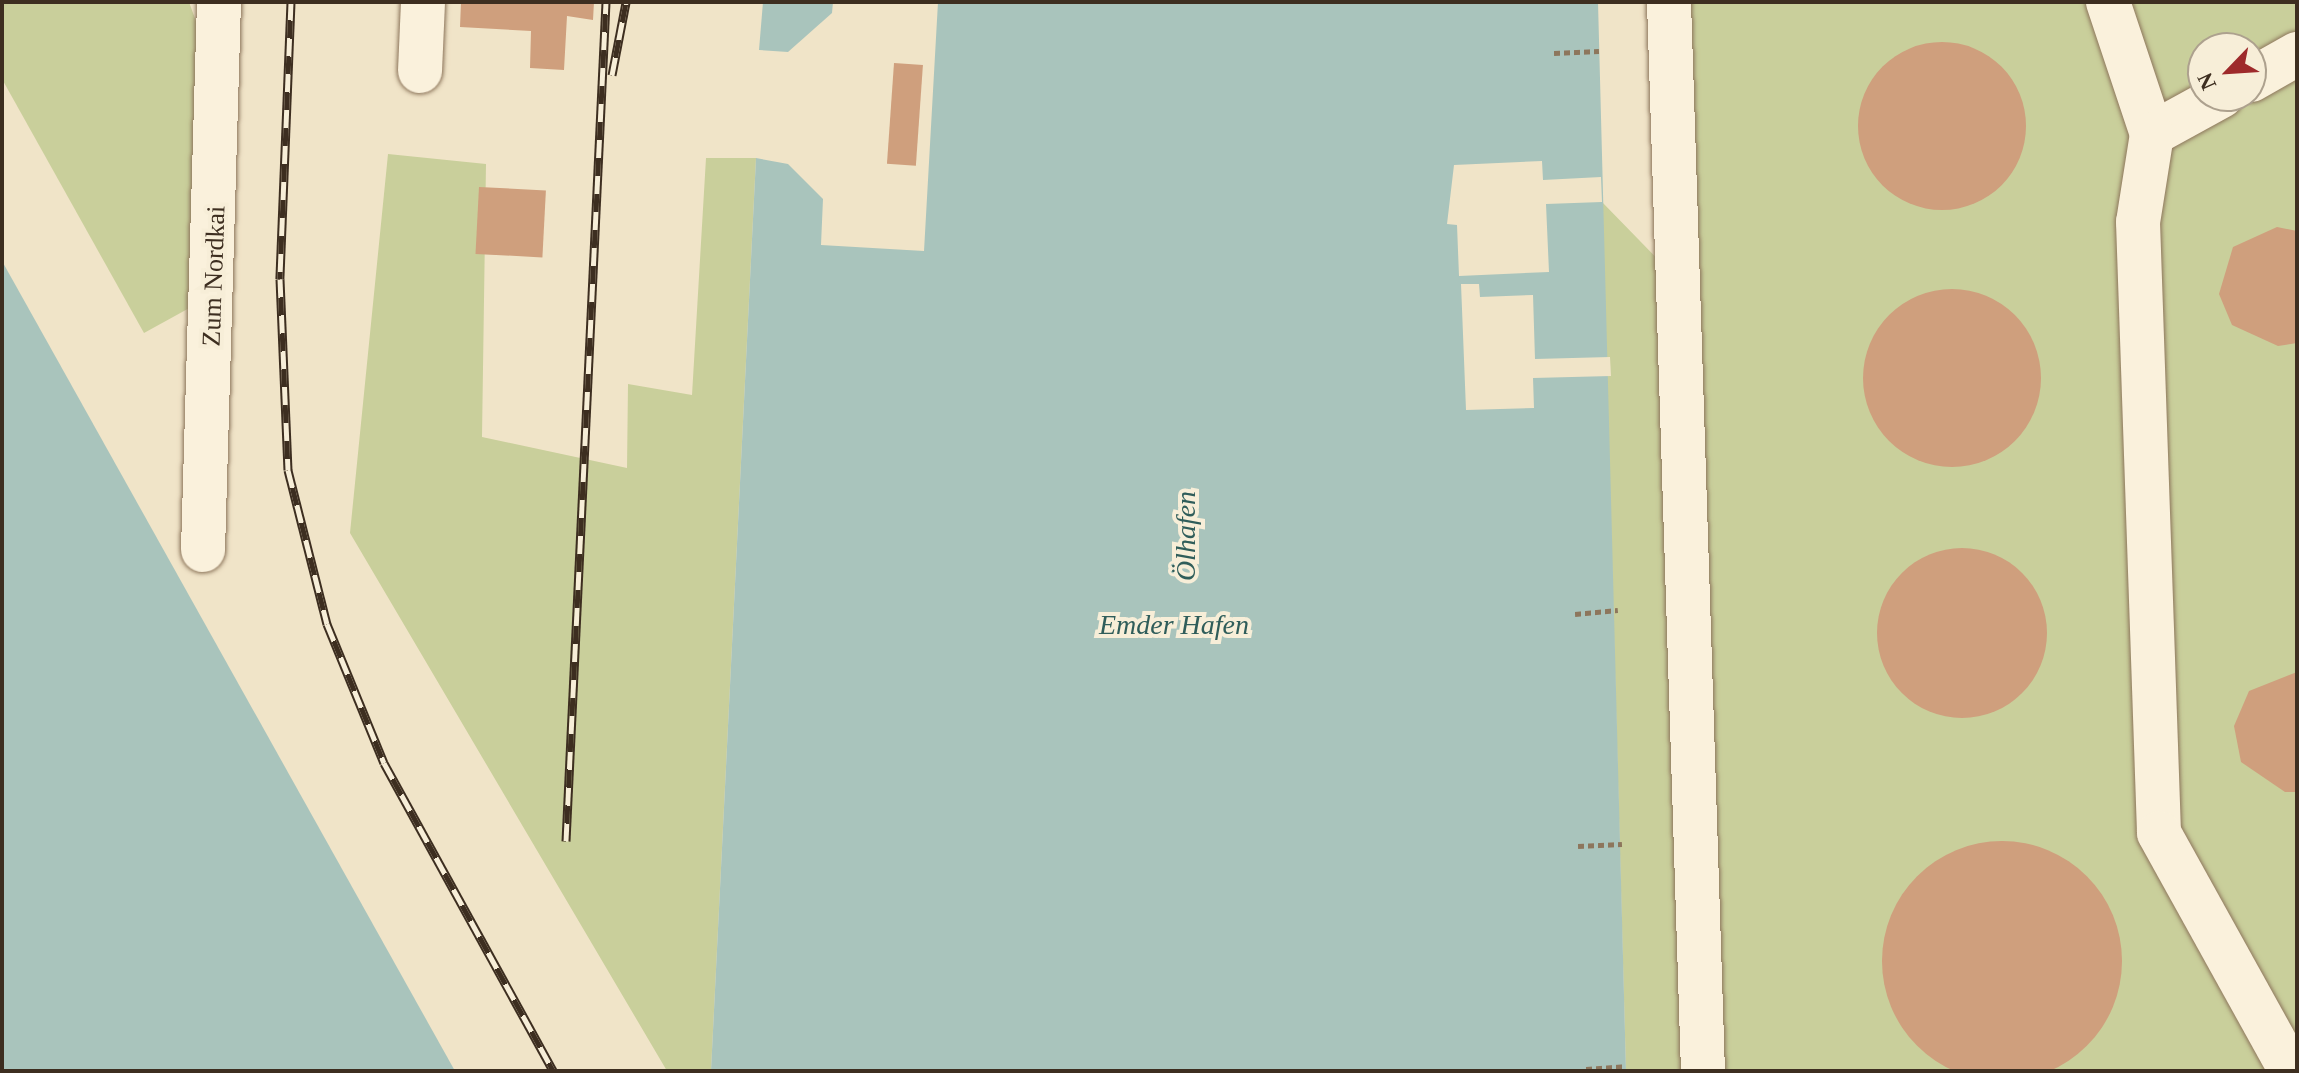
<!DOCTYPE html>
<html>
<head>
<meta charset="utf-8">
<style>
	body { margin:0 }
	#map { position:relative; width:2299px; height:1073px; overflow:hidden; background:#f0e4c8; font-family:"Times New Roman",serif }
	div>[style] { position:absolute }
	.green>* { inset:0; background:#c9cf9b }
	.water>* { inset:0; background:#a9c4bc }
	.pier>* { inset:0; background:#f0e4c8 }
	.building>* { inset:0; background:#cf9f7d; transform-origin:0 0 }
	.round { border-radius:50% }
	.path>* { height:5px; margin-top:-2.5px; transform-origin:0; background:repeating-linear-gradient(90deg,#8d765c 0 6px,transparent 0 10px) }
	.roads { filter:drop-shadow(0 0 2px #8d765c) drop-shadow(0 0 2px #8d765c) }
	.minor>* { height:44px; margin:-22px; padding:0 22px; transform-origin:22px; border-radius:22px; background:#faf1dc }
	.rail>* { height:9px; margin-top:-4.5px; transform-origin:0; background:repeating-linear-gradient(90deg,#f7eed8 0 18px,#3d2e20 0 36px); box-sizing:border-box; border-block:2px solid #3d2e20 }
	span { translate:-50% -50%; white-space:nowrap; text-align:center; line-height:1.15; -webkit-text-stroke:8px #f7eed8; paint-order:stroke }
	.street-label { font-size:26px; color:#3d2e20 }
	.water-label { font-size:28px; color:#2f5d5a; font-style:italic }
	.frame { position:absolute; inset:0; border:4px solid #3d2e20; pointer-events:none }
	.north { position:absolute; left:2187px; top:32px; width:80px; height:80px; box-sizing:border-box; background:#f7eed8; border:2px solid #ada18e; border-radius:50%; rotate:245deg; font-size:22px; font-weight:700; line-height:32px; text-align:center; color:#3d2e20 }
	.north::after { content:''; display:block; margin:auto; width:28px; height:36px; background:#9e2a2b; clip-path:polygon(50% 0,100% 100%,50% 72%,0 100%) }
</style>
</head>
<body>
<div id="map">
	<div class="green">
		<div style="clip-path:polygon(2px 2px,189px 2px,221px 90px,213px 295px,144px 333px,2px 79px)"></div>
		<div style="clip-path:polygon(evenodd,1669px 2px,2297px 2px,2297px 1071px,1626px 1071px,1602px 202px,1677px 279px,1669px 2px,2203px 48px,2251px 48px,2251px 96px,2203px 96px,2203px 48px)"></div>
		<div style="clip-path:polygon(388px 154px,486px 164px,482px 437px,627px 468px,628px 384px,692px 395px,706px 158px,756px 158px,711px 1071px,667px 1071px,350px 533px)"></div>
	</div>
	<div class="water">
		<div style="clip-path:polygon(763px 2px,833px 2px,832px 13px,788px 52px,759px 50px)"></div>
		<div style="clip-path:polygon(938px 2px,1598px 2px,1626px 1071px,711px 1071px,756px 158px,788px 164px,823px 199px,821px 245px,924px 251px)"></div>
		<div style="clip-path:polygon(2px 261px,455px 1071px,2px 1071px)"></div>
	</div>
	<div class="pier">
		<div style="clip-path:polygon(1542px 161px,1543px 180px,1601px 177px,1602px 202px,1546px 204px,1549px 272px,1459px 276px,1457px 225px,1447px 224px,1454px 165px)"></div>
		<div style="clip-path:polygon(1461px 284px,1479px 284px,1480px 297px,1533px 295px,1535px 359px,1610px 357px,1611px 376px,1533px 378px,1534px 408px,1466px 410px)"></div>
	</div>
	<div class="building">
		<div style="clip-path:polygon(461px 2px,594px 2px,593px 20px,567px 16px,564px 70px,530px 68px,531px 31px,460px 27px)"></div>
		<div class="round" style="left:1858px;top:42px;width:168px;height:168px"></div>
		<div style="left:894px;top:63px;width:29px;height:101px;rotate:4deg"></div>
		<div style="left:479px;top:187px;width:67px;height:67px;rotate:3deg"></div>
		<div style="clip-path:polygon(2277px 227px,2297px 231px,2297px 343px,2278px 346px,2232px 325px,2219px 294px,2233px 247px)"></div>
		<div class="round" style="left:1863px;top:289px;width:178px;height:178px"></div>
		<div class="round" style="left:1877px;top:548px;width:170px;height:170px"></div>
		<div style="clip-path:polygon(2297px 672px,2297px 792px,2285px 792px,2241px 762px,2234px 726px,2249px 691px)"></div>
		<div class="round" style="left:1882px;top:841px;width:240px;height:240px"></div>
	</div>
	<div class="path">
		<div style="left:1554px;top:53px;width:45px;rotate:-2.5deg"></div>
		<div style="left:1575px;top:614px;width:43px;rotate:-5.3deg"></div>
		<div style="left:1578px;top:846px;width:44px;rotate:-2.6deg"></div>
		<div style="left:1586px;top:1069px;width:39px;rotate:-4deg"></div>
	</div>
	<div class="roads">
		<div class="minor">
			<div style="left:1669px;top:2px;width:1070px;rotate:88.18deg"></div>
			<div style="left:2108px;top:2px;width:139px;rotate:71.6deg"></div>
			<div style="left:2152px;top:134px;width:79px;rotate:-28.8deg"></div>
			<div style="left:420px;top:71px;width:69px;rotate:-87.5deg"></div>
			<div style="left:2251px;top:80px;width:53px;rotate:-29.5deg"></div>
			<div style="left:2152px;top:134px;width:89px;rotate:99deg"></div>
			<div style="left:2138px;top:222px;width:611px;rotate:88.03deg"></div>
			<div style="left:2159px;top:833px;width:272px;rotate:61deg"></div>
			<div style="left:203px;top:550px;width:548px;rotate:-88.33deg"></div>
		</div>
	</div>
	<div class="rail">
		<div style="left:291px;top:2px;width:277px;rotate:92.3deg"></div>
		<div style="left:280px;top:279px;width:191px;rotate:87.6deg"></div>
		<div style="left:288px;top:470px;width:159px;rotate:75.8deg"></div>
		<div style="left:327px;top:624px;width:150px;rotate:67.7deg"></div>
		<div style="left:384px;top:763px;width:351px;rotate:61.2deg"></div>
		<div style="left:612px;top:75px;width:74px;rotate:-79.1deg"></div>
		<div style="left:566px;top:841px;width:840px;rotate:-87.27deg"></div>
	</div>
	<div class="street-label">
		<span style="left:214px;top:276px;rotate:-88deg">Zum Nordkai</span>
	</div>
	<div class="water-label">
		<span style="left:1186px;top:536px;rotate:-90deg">Ölhafen</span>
		<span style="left:1174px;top:625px">Emder Hafen</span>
	</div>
	<div class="frame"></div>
	<div class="north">N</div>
</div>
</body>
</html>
